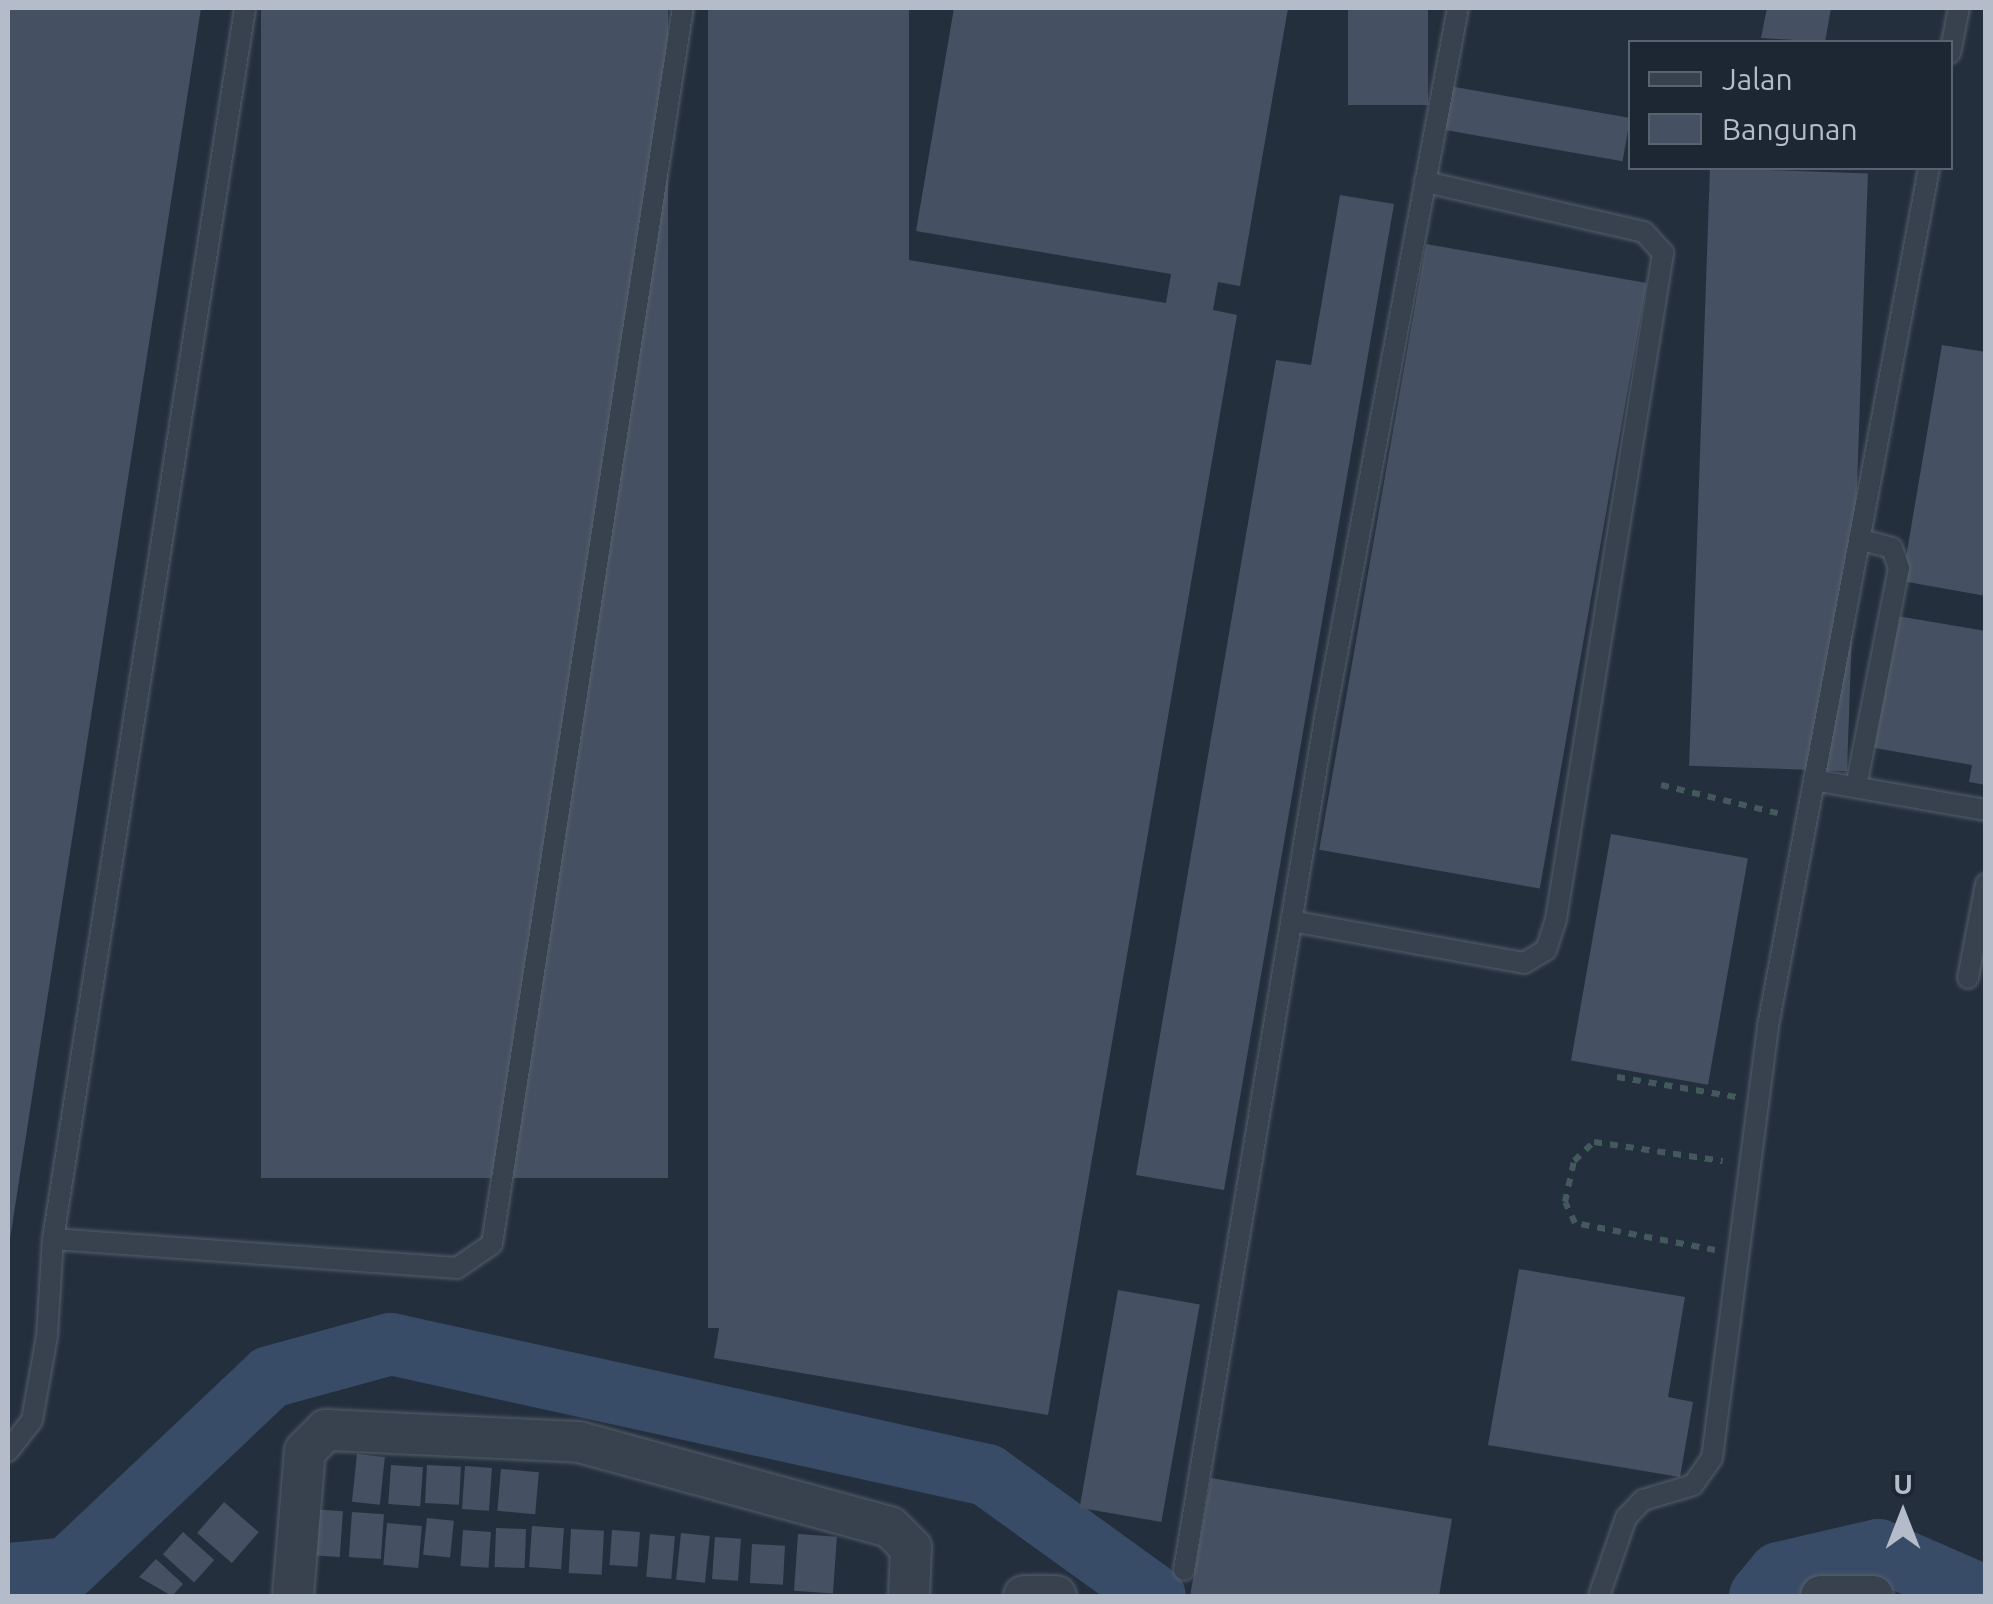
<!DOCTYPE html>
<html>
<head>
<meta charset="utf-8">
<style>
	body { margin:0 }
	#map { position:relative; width:1993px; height:1604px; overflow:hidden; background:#242f3e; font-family:Ubuntu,sans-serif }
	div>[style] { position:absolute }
	.river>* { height:62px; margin:-31px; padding:0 31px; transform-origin:31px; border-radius:31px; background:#394c67 }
	.building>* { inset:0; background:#455162; transform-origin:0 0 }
	.path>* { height:6px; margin-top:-3px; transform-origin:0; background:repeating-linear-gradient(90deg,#44595c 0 8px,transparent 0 16px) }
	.roads { filter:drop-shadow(0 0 2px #565f6c) drop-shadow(0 0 2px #565f6c) }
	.service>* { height:20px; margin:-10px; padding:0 10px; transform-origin:10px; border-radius:10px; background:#38414e }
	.minor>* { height:40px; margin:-20px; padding:0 20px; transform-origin:20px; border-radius:20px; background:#38414e }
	span { translate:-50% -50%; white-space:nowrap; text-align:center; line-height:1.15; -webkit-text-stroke:8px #1d2633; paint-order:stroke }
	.frame { position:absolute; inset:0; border:10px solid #b4bcc9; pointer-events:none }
	.legend { position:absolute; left:1628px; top:40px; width:325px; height:130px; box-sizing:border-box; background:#1d2633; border:2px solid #59626f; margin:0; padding:12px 18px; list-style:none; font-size:30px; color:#b4bcc9 }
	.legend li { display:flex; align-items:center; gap:20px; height:50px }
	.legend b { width:50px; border:2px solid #59626f }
	.north { position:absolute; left:1853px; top:1464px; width:100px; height:100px; -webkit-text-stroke:8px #1d2633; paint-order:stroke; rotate:0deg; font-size:28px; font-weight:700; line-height:40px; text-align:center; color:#b4bcc9 }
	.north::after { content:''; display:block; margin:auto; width:35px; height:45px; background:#b4bcc9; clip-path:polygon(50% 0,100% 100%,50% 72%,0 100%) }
</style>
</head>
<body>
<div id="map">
	<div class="river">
		<div style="left:8px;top:1574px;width:60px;rotate:-5.7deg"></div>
		<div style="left:68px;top:1568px;width:278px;rotate:-43.4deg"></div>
		<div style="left:270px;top:1377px;width:125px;rotate:-15.3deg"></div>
		<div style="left:391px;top:1344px;width:610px;rotate:12.4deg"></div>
		<div style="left:987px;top:1475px;width:207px;rotate:35.8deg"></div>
		<div style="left:1760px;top:1596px;width:30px;rotate:-50deg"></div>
		<div style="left:1779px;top:1573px;width:102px;rotate:-13.1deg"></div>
		<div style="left:1878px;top:1550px;width:116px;rotate:23.5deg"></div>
	</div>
	<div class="building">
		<div style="clip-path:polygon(8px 8px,201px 8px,10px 1239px,8px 1239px)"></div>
		<div style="left:261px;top:8px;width:407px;height:1170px"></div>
		<div style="left:708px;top:8px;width:201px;height:1320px"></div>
		<div style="clip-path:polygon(954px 8px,1288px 8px,1240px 286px,1218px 282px,1213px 310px,1237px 315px,1048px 1415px,714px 1358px,903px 259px,1166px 303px,1171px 274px,916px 231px)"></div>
		<div style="left:1348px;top:8px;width:80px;height:97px"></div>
		<div style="clip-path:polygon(1767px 8px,1831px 8px,1825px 42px,1761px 38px)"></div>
		<div style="left:1449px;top:86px;width:184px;height:44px;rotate:10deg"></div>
		<div style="left:1710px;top:168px;width:158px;height:598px;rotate:2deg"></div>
		<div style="clip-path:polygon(1340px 195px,1394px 204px,1224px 1190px,1136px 1175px,1276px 360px,1311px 365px)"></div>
		<div style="left:1426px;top:244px;width:224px;height:615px;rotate:10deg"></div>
		<div style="clip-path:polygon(1942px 345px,1986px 352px,1986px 596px,1902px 581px)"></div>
		<div style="clip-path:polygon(1891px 615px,1986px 631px,1986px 785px,1969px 782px,1972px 765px,1869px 747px)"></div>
		<div style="left:1611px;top:834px;width:139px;height:230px;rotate:10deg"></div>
		<div style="clip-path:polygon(1519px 1269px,1685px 1297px,1668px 1397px,1693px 1402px,1680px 1477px,1488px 1445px)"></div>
		<div style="left:1118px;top:1290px;width:83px;height:221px;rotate:10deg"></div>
		<div style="left:357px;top:1454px;width:28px;height:48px;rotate:6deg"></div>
		<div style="left:391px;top:1465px;width:32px;height:39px;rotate:4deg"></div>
		<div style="left:427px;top:1465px;width:34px;height:38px;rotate:3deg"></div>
		<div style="left:465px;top:1466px;width:27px;height:43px;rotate:4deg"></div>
		<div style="left:501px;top:1469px;width:38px;height:42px;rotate:5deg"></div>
		<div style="clip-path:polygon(1211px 1478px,1452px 1519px,1439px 1596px,1190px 1596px)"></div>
		<div style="left:224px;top:1502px;width:46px;height:41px;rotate:41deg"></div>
		<div style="left:311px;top:1509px;width:32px;height:46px;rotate:4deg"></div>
		<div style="left:352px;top:1512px;width:32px;height:45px;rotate:4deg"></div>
		<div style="left:427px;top:1518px;width:27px;height:37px;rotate:6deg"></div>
		<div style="left:387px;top:1523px;width:35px;height:42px;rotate:5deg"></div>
		<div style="left:532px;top:1526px;width:32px;height:41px;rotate:4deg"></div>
		<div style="left:496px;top:1528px;width:30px;height:39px;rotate:2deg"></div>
		<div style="left:571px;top:1529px;width:33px;height:44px;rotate:3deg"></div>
		<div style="left:463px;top:1530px;width:28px;height:36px;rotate:4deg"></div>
		<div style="left:612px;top:1530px;width:28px;height:35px;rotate:4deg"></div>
		<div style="left:183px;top:1532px;width:42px;height:30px;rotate:42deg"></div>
		<div style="left:681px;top:1533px;width:29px;height:47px;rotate:6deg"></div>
		<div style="left:650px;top:1534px;width:25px;height:43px;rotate:5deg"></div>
		<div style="left:798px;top:1534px;width:39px;height:57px;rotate:4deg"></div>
		<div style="left:715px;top:1537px;width:26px;height:42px;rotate:4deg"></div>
		<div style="left:752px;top:1544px;width:33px;height:39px;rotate:3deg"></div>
		<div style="clip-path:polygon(156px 1559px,183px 1584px,172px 1596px,139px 1577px)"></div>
	</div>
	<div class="path">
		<div style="left:1661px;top:785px;width:123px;rotate:13.6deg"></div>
		<div style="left:1617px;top:1077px;width:121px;rotate:9.5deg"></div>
		<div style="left:1715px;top:1250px;width:143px;rotate:-169.1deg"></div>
		<div style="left:1575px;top:1223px;width:23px;rotate:-115deg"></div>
		<div style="left:1565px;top:1202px;width:42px;rotate:-77.6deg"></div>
		<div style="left:1574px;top:1161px;width:28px;rotate:-44deg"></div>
		<div style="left:1594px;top:1142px;width:130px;rotate:8.4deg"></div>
	</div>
	<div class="roads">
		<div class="service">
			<div style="left:1950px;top:53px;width:46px;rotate:-78.7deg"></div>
			<div style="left:1814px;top:780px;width:175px;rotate:9.9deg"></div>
			<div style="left:1856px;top:787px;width:223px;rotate:-78.9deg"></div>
			<div style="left:1899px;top:568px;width:21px;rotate:-109deg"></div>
			<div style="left:1892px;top:548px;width:34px;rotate:-165deg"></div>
			<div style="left:1291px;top:921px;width:237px;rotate:10.2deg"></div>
			<div style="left:1524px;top:963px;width:26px;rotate:-31deg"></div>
			<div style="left:1546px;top:950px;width:33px;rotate:-72deg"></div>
			<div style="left:1556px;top:919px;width:675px;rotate:-80.87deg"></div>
			<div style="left:1663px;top:253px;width:28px;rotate:-132deg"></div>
			<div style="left:1644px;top:232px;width:225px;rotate:-167.1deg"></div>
			<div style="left:1968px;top:978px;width:96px;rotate:-79.2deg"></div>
			<div style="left:53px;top:1239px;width:405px;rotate:4.1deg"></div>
			<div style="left:457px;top:1268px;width:42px;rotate:-34.4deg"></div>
			<div style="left:492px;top:1244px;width:1251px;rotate:-81.22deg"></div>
			<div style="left:8px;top:1451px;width:39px;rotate:-52deg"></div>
			<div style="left:32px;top:1420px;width:85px;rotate:-79.9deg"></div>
			<div style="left:47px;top:1336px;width:97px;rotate:-86.5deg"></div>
			<div style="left:53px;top:1239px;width:1246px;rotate:-81.13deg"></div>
			<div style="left:1184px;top:1570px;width:858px;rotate:-80.61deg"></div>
			<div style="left:1324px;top:723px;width:727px;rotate:-79.39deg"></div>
			<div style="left:1599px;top:1596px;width:83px;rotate:-70.9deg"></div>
			<div style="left:1626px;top:1518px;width:25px;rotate:-47deg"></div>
			<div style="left:1643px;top:1500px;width:52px;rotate:-16.7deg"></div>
			<div style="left:1693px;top:1485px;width:33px;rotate:-55deg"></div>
			<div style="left:1712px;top:1458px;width:436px;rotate:-82.6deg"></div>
			<div style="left:1768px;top:1026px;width:873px;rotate:-79.37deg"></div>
		</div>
		<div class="minor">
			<div style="left:293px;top:1596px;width:145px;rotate:-85.3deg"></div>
			<div style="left:305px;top:1451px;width:30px;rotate:-45deg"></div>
			<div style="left:326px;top:1430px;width:253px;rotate:2.7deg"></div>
			<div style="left:579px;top:1442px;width:322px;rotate:15.3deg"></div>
			<div style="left:890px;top:1527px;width:30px;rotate:45deg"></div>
			<div style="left:911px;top:1548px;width:48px;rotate:92.4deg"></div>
			<div style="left:1024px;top:1596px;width:32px"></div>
			<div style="left:1821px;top:1596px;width:52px"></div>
		</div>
	</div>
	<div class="frame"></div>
	<ul class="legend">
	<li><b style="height:12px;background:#38414e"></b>Jalan</li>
	<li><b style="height:28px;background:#455162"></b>Bangunan</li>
	</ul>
	<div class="north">U</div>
</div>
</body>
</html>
